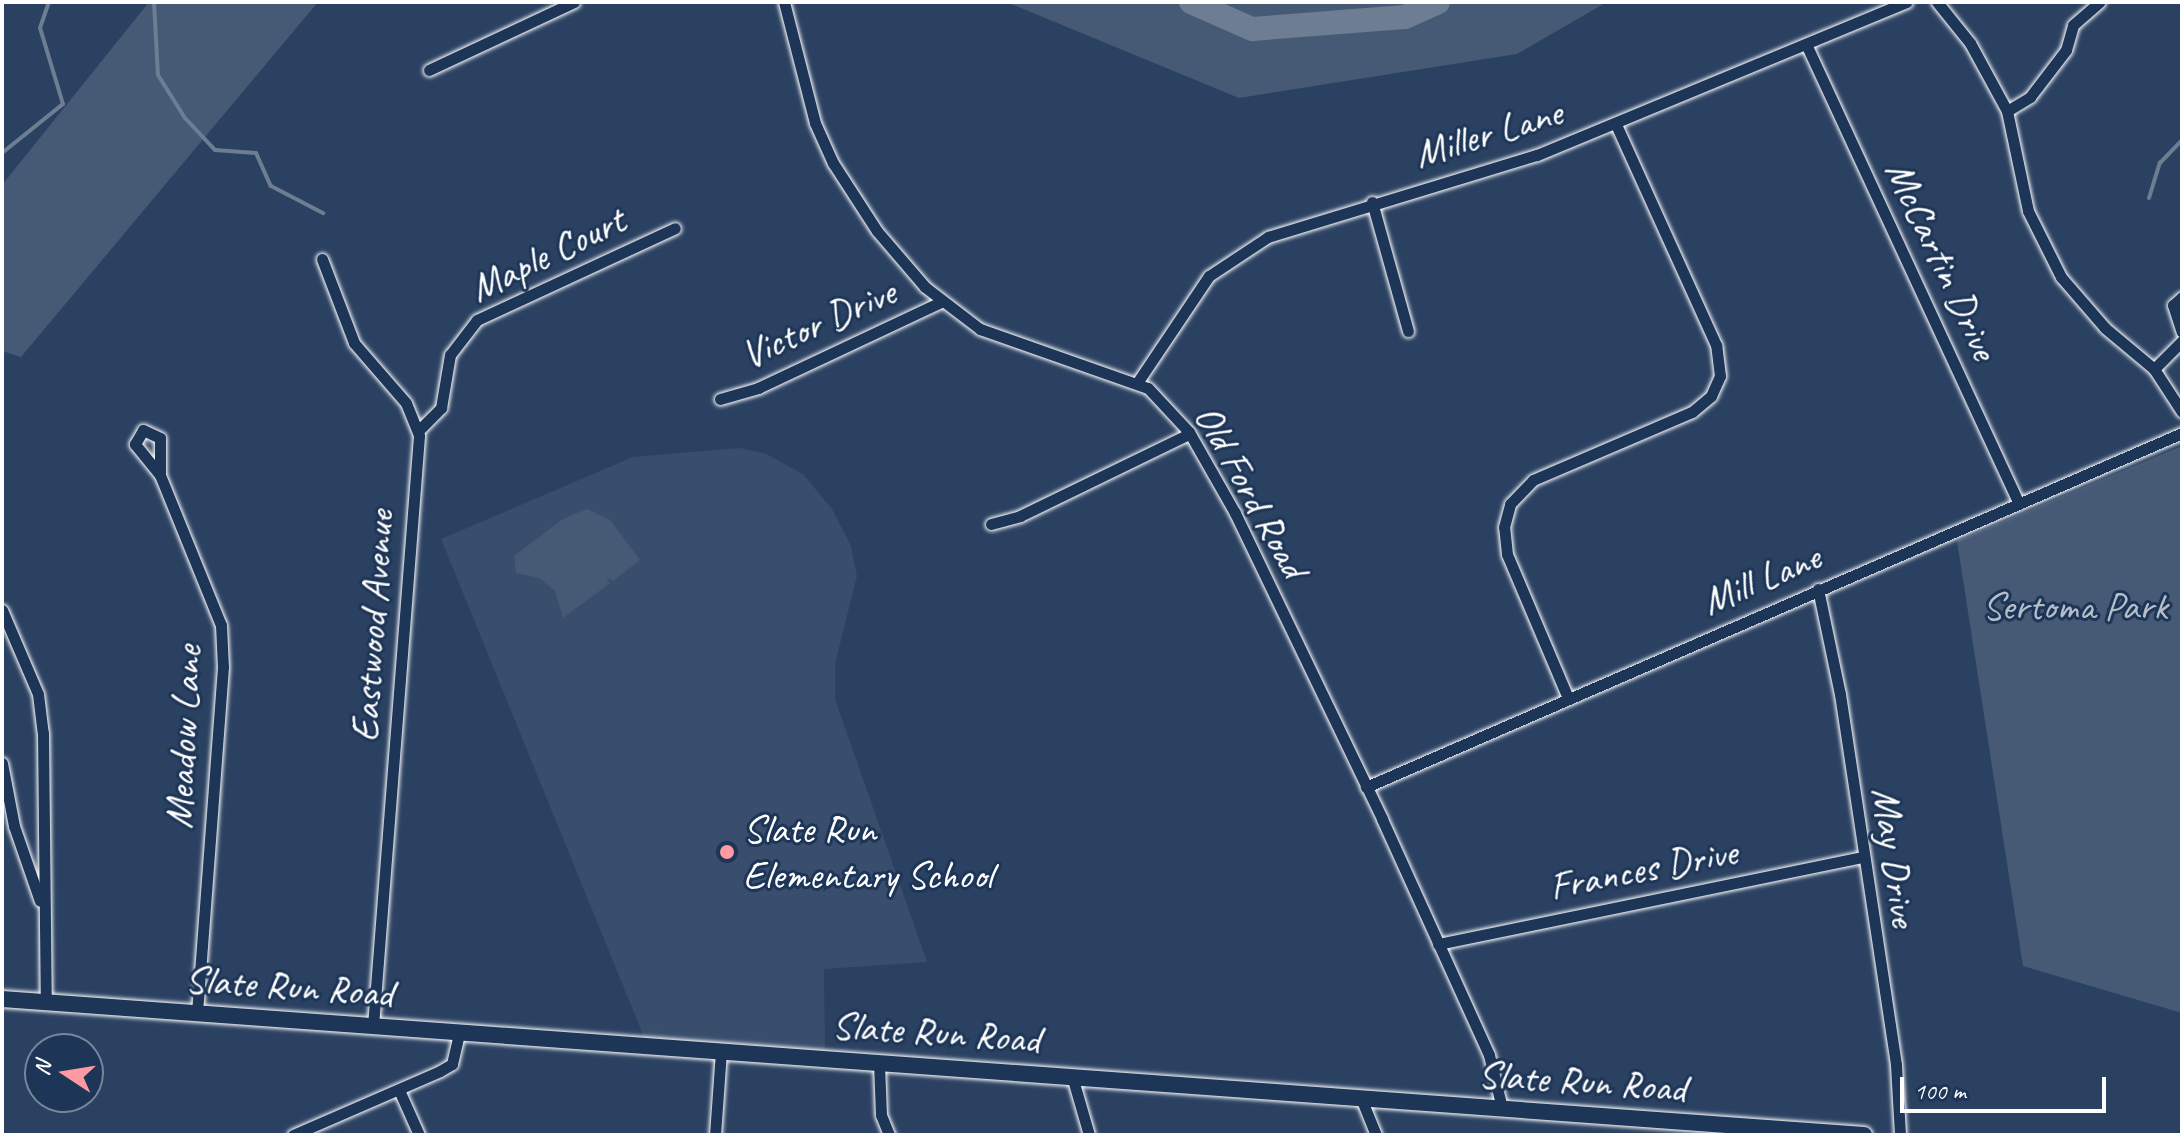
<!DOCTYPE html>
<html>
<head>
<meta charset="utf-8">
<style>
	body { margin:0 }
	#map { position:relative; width:2184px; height:1137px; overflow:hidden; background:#2a4161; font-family:Caveat,sans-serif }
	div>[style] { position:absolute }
	.built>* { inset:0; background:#394e6c }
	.green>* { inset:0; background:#465975 }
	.stream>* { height:4px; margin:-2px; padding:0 2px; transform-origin:2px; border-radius:2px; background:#6d7d92 }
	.river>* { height:24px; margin:-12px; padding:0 12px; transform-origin:12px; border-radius:12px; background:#6d7d92 }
	.roads { filter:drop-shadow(0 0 2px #fff) drop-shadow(0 0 2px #fff) }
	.street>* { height:11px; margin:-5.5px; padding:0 5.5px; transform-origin:5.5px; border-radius:5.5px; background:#1d3557 }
	.secondary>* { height:16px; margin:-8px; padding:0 8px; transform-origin:8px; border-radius:8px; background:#1d3557 }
	.dots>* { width:22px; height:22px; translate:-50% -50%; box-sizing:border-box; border:4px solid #1d3557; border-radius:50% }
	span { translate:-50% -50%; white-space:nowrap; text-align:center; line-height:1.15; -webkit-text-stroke:6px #1d3557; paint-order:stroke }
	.street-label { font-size:40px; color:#fff }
	.park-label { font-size:40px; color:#b5bdc8 }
	.poi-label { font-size:40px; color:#fff }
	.left { translate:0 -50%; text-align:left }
	.frame { position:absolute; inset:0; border:4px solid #fff; pointer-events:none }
	.north { position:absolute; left:24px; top:1033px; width:80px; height:80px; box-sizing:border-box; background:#1d3557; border:2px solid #77869a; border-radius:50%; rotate:282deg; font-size:22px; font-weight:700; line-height:32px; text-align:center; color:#fff }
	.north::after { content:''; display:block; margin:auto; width:28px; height:36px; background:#ff9aa2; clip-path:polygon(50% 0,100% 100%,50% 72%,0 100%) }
	.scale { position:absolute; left:1900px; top:1077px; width:206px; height:36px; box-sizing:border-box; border:4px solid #fff; border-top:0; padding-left:10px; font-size:24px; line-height:28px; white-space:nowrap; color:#fff; -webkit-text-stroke:6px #1d3557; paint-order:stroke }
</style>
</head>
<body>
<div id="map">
	<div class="built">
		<div style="clip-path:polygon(741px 448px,766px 454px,803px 474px,832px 509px,851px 546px,857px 576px,835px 664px,835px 699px,927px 962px,824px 969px,825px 1052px,644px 1037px,441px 539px,633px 457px)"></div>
	</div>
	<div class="green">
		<div style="clip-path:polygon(149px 2px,318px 2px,21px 357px,2px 351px,2px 185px)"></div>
		<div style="clip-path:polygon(1006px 2px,1607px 2px,1517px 54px,1239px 98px)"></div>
		<div style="clip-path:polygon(2182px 446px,2182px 1013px,2023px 966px,1957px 541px)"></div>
		<div style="clip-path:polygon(587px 509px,610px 520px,640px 560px,613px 581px,606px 577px,610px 583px,563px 618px,555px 591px,539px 578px,516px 573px,514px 556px,563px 519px)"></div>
	</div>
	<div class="stream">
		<div style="left:154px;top:2px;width:73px;rotate:86.9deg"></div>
		<div style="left:158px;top:75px;width:51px;rotate:57.9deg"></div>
		<div style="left:185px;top:118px;width:44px;rotate:46.8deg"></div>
		<div style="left:215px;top:150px;width:41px;rotate:4.2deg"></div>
		<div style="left:256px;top:153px;width:36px;rotate:66deg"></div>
		<div style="left:271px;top:186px;width:59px;rotate:27.4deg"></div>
		<div style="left:2182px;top:108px;width:21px;rotate:90deg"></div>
		<div style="left:2px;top:153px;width:78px;rotate:-38.8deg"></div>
		<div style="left:63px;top:104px;width:79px;rotate:-106.8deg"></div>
		<div style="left:40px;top:28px;width:28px;rotate:-71deg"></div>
		<div style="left:2149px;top:198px;width:37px;rotate:-73deg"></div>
		<div style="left:2160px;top:163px;width:32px;rotate:-46deg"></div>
	</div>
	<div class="river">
		<div style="left:1191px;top:2px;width:67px;rotate:23.9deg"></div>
		<div style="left:1252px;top:29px;width:153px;rotate:-4.5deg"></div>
		<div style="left:1405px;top:17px;width:36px;rotate:-24deg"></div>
	</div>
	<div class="roads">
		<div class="street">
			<div style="left:784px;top:2px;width:125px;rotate:75.6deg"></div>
			<div style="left:815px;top:123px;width:44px;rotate:65.8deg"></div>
			<div style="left:833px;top:163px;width:81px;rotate:57.1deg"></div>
			<div style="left:877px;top:231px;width:74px;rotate:49.4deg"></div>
			<div style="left:925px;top:287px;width:69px;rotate:37.4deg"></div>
			<div style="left:980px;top:329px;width:178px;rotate:19.4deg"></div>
			<div style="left:1148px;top:388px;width:60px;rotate:47deg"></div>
			<div style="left:1189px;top:432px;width:93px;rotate:60.4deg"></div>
			<div style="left:1235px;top:513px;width:339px;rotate:64.3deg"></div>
			<div style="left:1382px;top:819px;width:259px;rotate:65.6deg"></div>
			<div style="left:1489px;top:1055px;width:55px;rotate:76.2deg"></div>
			<div style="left:1937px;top:2px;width:53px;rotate:51.2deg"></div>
			<div style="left:1970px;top:43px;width:77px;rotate:61.4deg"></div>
			<div style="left:2007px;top:111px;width:102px;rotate:78.1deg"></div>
			<div style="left:2028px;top:211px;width:74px;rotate:63.4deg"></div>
			<div style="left:2061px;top:277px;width:67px;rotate:49.2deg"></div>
			<div style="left:2105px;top:328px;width:64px;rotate:39.9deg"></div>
			<div style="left:2154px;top:369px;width:51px;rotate:56.9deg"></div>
			<div style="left:1806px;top:44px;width:507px;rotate:65.15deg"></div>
			<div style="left:429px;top:70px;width:160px;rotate:-25.1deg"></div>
			<div style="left:2007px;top:111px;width:27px;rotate:-31deg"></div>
			<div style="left:2030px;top:97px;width:59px;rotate:-52.5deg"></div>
			<div style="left:2066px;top:50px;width:26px;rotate:-74deg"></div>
			<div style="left:2073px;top:25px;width:35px;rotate:-41deg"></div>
			<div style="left:1372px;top:202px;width:134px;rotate:74.4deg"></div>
			<div style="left:322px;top:259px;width:90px;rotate:69.1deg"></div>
			<div style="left:354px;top:343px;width:79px;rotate:49.1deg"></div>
			<div style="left:406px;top:403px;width:35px;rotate:68deg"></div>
			<div style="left:419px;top:436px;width:592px;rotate:94.46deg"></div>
			<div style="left:2182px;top:297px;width:12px;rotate:138deg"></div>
			<div style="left:2173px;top:305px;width:28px;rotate:72deg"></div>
			<div style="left:2154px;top:369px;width:40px;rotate:-45deg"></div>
			<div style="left:1137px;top:383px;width:129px;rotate:-56.1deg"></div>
			<div style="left:1209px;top:276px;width:71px;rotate:-33.5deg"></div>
			<div style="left:1268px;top:237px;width:281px;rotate:-17deg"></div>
			<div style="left:1537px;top:155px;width:400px;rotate:-22.5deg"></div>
			<div style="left:720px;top:399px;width:40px;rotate:-16deg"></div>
			<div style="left:758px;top:388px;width:202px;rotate:-25.2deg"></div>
			<div style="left:143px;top:430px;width:19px;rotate:25deg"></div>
			<div style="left:160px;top:438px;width:37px;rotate:90deg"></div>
			<div style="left:160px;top:475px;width:40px;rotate:-129deg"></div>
			<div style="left:135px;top:444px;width:16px;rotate:-60deg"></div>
			<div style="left:418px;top:431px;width:33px;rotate:-45deg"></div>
			<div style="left:441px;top:408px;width:54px;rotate:-80.4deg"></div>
			<div style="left:450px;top:355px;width:44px;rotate:-52.4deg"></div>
			<div style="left:477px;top:320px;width:218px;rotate:-24.9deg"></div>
			<div style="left:160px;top:475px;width:162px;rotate:67.9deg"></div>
			<div style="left:221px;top:625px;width:42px;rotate:87.3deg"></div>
			<div style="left:223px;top:667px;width:348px;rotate:94.3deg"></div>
			<div style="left:991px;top:524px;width:30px;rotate:-15deg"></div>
			<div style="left:1020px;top:516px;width:188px;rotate:-25.9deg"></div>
			<div style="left:1818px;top:589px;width:107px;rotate:78.2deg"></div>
			<div style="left:1840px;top:694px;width:375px;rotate:81.4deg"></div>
			<div style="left:1896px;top:1065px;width:70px;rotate:86.7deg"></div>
			<div style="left:2px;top:610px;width:91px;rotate:66.8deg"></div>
			<div style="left:38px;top:694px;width:39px;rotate:83deg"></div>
			<div style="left:43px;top:733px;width:269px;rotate:89.4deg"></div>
			<div style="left:1568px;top:698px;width:156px;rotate:-113deg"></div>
			<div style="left:1507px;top:554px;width:27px;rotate:-96deg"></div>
			<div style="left:1504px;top:527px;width:24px;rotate:-75deg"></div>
			<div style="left:1510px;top:504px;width:33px;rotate:-46deg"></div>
			<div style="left:1533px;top:480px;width:173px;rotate:-23.2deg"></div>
			<div style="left:1692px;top:412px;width:25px;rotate:-40deg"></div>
			<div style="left:1711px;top:396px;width:22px;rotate:-66deg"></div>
			<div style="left:1720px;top:376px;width:31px;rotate:-97deg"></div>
			<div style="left:1716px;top:345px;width:242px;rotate:-114.4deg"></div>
			<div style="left:2px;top:763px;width:64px;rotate:79.2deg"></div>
			<div style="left:14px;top:826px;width:79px;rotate:70.9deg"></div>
			<div style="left:1366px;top:787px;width:889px;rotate:-23.45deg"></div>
			<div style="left:1438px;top:944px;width:432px;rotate:-11.6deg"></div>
			<div style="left:879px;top:1063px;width:52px;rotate:87.8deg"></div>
			<div style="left:881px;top:1115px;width:22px;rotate:68deg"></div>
			<div style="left:1072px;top:1076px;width:61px;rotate:73.9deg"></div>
			<div style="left:399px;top:1090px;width:49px;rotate:66deg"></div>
			<div style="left:1361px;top:1098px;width:40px;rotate:68deg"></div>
			<div style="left:293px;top:1135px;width:160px;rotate:-23.5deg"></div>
			<div style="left:440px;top:1071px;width:14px;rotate:-30deg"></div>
			<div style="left:452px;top:1064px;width:32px;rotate:-77deg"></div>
			<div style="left:715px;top:1135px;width:84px;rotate:-85.9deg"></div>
		</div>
		<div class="secondary">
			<div style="left:2px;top:999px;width:1867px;rotate:4.18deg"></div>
		</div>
	</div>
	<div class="dots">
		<div style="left:727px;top:852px;background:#ff9aa2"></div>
	</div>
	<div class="street-label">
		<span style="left:1488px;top:133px;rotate:-17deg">Miller Lane</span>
		<span style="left:547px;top:254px;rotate:-26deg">Maple Court</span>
		<span style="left:1942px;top:260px;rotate:65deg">McCartin Drive</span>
		<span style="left:818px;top:323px;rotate:-24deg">Victor Drive</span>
		<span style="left:1251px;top:491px;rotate:61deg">Old Ford Road</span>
		<span style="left:1761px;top:579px;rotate:-23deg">Mill Lane</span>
		<span style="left:372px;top:626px;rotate:-86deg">Eastwood Avenue</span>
		<span style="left:183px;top:737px;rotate:-87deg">Meadow Lane</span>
		<span style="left:1895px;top:857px;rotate:82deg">May Drive</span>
		<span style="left:1643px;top:869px;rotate:-11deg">Frances Drive</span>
		<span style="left:289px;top:986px;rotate:4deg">Slate Run Road</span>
		<span style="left:936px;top:1032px;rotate:4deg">Slate Run Road</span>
		<span style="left:1582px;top:1081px;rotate:4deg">Slate Run Road</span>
	</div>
	<div class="park-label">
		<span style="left:2075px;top:606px">Sertoma Park</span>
	</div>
	<div class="poi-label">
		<span class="left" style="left:743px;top:852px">Slate Run<br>Elementary School</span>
	</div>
	<div class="frame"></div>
	<div class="north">N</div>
	<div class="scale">100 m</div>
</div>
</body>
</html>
